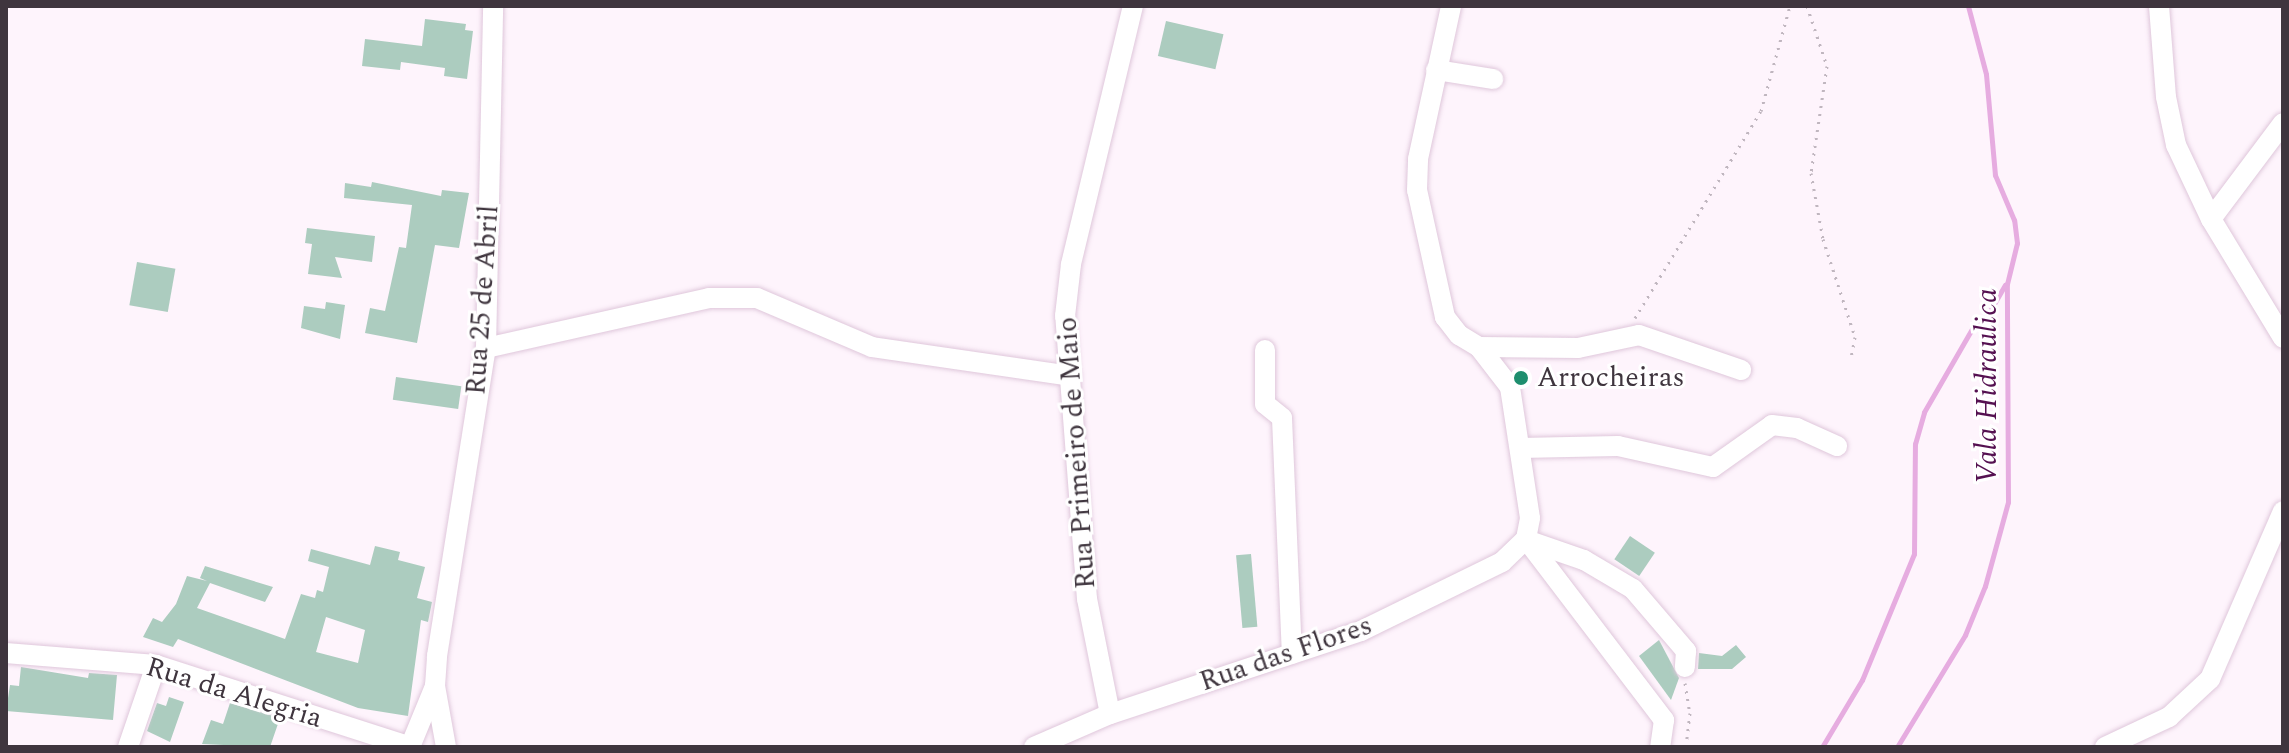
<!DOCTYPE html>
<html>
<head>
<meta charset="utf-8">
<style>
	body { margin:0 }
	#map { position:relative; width:2289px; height:753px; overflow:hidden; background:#fef4fc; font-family:Spectral,serif }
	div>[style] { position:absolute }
	.stream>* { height:5px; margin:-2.5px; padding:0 2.5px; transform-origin:2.5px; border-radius:2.5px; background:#e6ace0 }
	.building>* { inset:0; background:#acccbf; transform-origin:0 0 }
	.path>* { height:3px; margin-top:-1.5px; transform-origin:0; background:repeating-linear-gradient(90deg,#c0b6bf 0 2px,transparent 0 8px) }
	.roads { filter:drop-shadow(0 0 2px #dfc7db) drop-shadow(0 0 2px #dfc7db) }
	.minor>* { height:20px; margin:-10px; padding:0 10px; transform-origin:10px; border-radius:10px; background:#fff }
	.dots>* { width:22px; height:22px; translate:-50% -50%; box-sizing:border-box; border:4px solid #fff; border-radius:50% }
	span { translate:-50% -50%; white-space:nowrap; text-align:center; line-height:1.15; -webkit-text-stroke:6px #fff; paint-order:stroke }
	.street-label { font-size:28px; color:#3f353e }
	.poi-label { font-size:28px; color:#3f353e }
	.left { translate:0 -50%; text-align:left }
	.water-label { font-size:30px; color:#551151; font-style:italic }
	.frame { position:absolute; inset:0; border:8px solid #3f353e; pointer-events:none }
</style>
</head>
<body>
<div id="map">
	<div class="stream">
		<div style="left:1822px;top:747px;width:78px;rotate:-59.2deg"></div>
		<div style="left:1862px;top:680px;width:136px;rotate:-67.6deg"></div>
		<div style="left:1914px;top:554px;width:110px;rotate:-89.5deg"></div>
		<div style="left:1915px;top:444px;width:33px;rotate:-74deg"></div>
		<div style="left:1924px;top:412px;width:96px;rotate:-60deg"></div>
		<div style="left:1972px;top:329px;width:20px;rotate:-41deg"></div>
		<div style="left:1987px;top:316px;width:36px;rotate:-60deg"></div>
		<div style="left:1897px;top:747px;width:131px;rotate:-58.7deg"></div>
		<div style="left:1965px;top:635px;width:53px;rotate:-67.8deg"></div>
		<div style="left:1985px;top:586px;width:87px;rotate:-74.7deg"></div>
		<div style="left:2008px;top:502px;width:218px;rotate:-90.3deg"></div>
		<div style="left:2007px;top:284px;width:42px;rotate:-76.3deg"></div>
		<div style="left:2017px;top:243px;width:23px;rotate:-97deg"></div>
		<div style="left:2014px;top:220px;width:49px;rotate:-112.9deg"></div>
		<div style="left:1995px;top:175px;width:101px;rotate:-95.1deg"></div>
		<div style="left:1986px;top:74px;width:70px;rotate:-104.8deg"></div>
	</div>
	<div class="building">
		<div style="clip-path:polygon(425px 19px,466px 24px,465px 30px,473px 31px,467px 79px,444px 76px,445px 68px,401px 62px,400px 70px,362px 66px,365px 39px,422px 46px)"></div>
		<div style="left:1166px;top:21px;width:59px;height:36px;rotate:13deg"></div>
		<div style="clip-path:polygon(372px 182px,441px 196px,442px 190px,469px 193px,459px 248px,435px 245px,417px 343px,365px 333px,370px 308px,385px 311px,399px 247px,406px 248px,412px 205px,344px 198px,345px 183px,371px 187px)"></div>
		<div style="clip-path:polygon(307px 228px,375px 236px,372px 262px,335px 257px,342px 278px,308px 274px,312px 244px,305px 243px)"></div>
		<div style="left:137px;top:262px;width:39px;height:44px;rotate:10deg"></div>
		<div style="clip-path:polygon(326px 302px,345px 305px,340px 339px,301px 328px,304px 306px,325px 309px)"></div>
		<div style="left:396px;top:377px;width:66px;height:23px;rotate:8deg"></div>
		<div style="left:1630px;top:536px;width:30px;height:28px;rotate:34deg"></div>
		<div style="clip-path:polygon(evenodd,375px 546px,400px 552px,398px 560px,425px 567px,417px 598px,432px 602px,428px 622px,421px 620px,408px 716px,358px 708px,178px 639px,173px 647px,143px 637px,153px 618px,162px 622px,176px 604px,187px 576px,207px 581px,200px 578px,205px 566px,273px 587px,265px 602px,210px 583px,197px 608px,285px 639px,301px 594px,315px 598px,317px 590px,323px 592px,329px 567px,308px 561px,311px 549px,370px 565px,375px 546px,326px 617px,365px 630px,358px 663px,316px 652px,326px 617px)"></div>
		<div style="left:1251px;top:554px;width:73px;height:15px;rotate:85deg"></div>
		<div style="clip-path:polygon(1659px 640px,1679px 678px,1671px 700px,1639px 656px)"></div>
		<div style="clip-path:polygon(1736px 645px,1746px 657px,1732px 669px,1698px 669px,1699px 653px,1722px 656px)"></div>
		<div style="clip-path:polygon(21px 667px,88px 678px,89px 673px,117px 675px,113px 720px,6px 711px,10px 685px,19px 686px)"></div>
		<div style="clip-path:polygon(169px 697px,184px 702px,170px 742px,147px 731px,157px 703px,166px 706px)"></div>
		<div style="clip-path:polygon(230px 703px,280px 718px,270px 747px,202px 744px,211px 720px,223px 724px)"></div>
	</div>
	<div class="path">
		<div style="left:1807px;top:6px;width:63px;rotate:71.6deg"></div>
		<div style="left:1827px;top:66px;width:108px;rotate:98.5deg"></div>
		<div style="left:1811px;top:173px;width:67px;rotate:79.7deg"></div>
		<div style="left:1823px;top:239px;width:103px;rotate:71.9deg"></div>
		<div style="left:1855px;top:337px;width:21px;rotate:101deg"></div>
		<div style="left:1635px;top:318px;width:242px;rotate:-58.7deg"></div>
		<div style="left:1761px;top:111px;width:109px;rotate:-74.6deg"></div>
		<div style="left:1685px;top:683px;width:30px;rotate:81deg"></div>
		<div style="left:1690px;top:713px;width:34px;rotate:97deg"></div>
	</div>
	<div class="roads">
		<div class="minor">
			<div style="left:2159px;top:6px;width:91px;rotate:85.6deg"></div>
			<div style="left:2166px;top:97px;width:49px;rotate:78.2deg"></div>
			<div style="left:2176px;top:145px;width:82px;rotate:64.7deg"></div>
			<div style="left:2211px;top:219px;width:139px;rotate:58.8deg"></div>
			<div style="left:1436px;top:70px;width:58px;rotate:9deg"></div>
			<div style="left:2211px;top:219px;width:120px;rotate:-53.1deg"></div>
			<div style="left:1479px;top:347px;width:99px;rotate:0.6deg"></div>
			<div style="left:1578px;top:348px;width:62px;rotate:-12deg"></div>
			<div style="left:1639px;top:335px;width:108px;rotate:18.9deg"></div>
			<div style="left:486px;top:348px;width:229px;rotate:-12.6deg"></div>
			<div style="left:709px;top:298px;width:48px"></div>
			<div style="left:757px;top:298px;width:125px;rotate:23.1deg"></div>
			<div style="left:872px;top:347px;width:201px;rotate:8.3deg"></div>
			<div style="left:1265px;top:350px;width:54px;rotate:90deg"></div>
			<div style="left:1265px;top:404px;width:22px;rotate:39deg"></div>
			<div style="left:1282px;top:418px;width:236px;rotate:87.6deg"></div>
			<div style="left:1520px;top:448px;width:98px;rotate:-1.2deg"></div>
			<div style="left:1618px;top:446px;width:97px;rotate:12.5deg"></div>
			<div style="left:1713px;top:467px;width:72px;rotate:-35.4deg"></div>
			<div style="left:1772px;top:425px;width:25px;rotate:7deg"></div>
			<div style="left:1797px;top:428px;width:44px;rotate:24.2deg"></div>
			<div style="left:1526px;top:539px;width:228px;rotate:52.7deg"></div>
			<div style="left:1664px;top:720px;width:27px;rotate:98deg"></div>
			<div style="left:1529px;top:541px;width:58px;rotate:19.1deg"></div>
			<div style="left:1584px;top:560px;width:57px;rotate:30.6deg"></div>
			<div style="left:1633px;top:589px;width:82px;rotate:49.5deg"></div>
			<div style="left:1686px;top:651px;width:16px;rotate:94deg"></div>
			<div style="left:6px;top:653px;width:150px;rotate:4.6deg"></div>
			<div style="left:156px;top:665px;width:268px;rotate:17.8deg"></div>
			<div style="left:1110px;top:714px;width:117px;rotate:-101.3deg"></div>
			<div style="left:1087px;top:599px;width:284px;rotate:-94.4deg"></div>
			<div style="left:1065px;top:316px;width:52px;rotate:-83.4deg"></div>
			<div style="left:1071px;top:264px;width:265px;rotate:-76.5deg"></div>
			<div style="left:128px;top:747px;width:87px;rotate:-71.1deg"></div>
			<div style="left:410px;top:747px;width:66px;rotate:-67.7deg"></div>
			<div style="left:446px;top:747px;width:62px;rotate:-100.2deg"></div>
			<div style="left:435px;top:686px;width:30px;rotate:-86deg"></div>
			<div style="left:437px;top:656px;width:312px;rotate:-81deg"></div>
			<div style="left:486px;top:348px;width:342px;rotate:-88.8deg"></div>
			<div style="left:1034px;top:747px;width:83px;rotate:-23.5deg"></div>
			<div style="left:1110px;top:714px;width:264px;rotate:-18.3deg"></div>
			<div style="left:1361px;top:631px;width:157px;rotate:-26.1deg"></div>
			<div style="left:1502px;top:562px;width:33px;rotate:-44deg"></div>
			<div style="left:1526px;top:539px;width:21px;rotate:-79deg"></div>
			<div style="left:1530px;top:518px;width:133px;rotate:-98.7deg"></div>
			<div style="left:1510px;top:387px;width:51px;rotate:-127.8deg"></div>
			<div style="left:1479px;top:347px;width:23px;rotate:-149deg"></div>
			<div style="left:1459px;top:335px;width:23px;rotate:-128deg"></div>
			<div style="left:1445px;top:317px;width:130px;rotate:-102.4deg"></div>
			<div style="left:1417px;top:190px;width:31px;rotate:-88deg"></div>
			<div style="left:1418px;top:159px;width:157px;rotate:-77.8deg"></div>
			<div style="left:2105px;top:747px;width:71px;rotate:-25.1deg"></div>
			<div style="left:2169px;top:717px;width:56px;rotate:-42.8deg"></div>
			<div style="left:2210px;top:679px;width:183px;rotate:-66.5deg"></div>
		</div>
	</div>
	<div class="dots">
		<div style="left:1521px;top:378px;background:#1e8e6e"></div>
	</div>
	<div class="street-label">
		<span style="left:483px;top:300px;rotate:-86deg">Rua 25 de Abril</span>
		<span style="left:1077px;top:453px;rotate:-94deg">Rua Primeiro de Maio</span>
		<span style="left:1286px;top:654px;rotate:-19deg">Rua das Flores</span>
		<span style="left:234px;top:693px;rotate:17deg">Rua da Alegria</span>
	</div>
	<div class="poi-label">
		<span class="left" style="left:1537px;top:378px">Arrocheiras</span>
	</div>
	<div class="water-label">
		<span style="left:1987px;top:386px;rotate:-90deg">Vala Hidraulica</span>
	</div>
	<div class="frame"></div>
</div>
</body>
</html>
